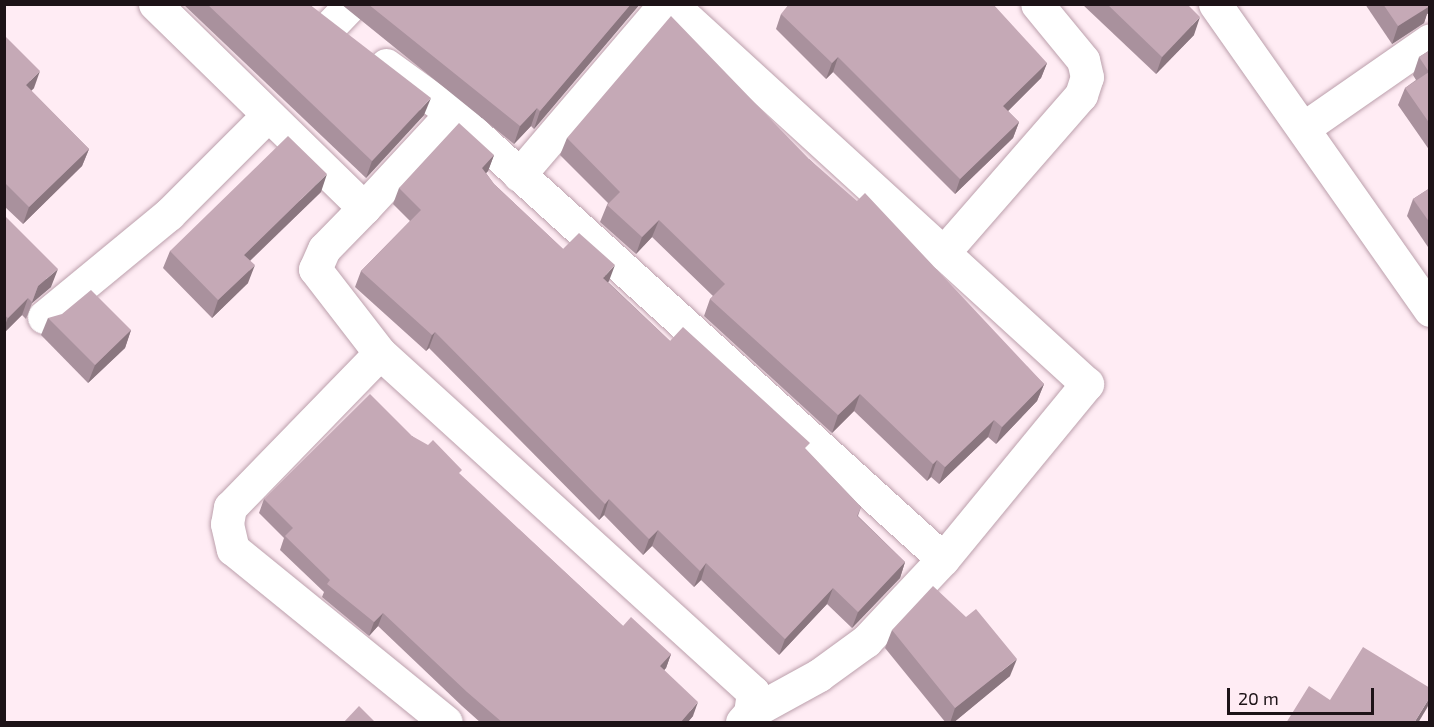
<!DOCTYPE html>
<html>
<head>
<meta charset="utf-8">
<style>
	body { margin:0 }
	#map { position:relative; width:1434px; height:727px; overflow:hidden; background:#ffecf4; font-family:"Exo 2",sans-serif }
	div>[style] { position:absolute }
	.roads { filter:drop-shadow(0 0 2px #bca0ac) drop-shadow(0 0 2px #bca0ac) }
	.minor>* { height:33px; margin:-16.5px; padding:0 16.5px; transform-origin:16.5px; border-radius:16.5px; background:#fff }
	.wall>* { inset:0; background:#a9919d }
	.shaded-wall>* { inset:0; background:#8a767f }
	.building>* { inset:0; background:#c5a9b6 }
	span { translate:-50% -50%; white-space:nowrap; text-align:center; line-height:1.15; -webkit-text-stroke:5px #ffecf4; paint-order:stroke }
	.frame { position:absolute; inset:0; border:6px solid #1d1317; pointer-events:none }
	.scale { position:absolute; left:1227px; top:688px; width:147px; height:27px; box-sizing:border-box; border:3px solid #1d1317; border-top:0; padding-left:8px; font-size:18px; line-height:21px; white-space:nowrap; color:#1d1317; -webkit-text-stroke:4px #ffecf4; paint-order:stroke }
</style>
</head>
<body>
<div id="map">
	<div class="roads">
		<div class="minor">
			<div style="left:155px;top:4px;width:292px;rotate:44.3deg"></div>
			<div style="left:364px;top:208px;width:57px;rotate:134.3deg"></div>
			<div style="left:324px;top:249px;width:22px;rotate:114deg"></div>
			<div style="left:315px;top:269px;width:106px;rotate:52.3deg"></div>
			<div style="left:380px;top:353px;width:215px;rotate:134.2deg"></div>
			<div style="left:230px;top:507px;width:17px;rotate:100deg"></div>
			<div style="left:227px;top:524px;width:26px;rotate:77deg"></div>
			<div style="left:233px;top:549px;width:274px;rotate:39.1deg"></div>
			<div style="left:1215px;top:4px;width:374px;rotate:54.9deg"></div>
			<div style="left:331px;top:25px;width:29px;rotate:-46deg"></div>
			<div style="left:386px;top:65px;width:82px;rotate:36deg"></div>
			<div style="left:1305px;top:127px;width:152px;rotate:-34.8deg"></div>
			<div style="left:519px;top:175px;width:225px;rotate:-49.5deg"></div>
			<div style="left:364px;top:208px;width:129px;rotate:-47.2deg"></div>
			<div style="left:452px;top:113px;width:663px;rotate:42.25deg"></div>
			<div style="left:943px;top:559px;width:227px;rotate:-50.6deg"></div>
			<div style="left:1087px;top:384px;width:563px;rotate:-137.59deg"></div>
			<div style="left:943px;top:253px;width:210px;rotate:-48.9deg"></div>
			<div style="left:1081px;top:95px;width:19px;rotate:-72deg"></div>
			<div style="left:1087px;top:77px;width:17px;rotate:-103deg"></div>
			<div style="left:1083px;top:60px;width:72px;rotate:-129.4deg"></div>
			<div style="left:44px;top:317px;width:162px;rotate:-39.5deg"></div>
			<div style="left:169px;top:214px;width:140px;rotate:-45deg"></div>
			<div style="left:380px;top:353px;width:504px;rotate:42.27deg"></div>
			<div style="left:753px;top:692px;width:21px;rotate:98deg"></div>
			<div style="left:750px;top:713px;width:12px;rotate:132deg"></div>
			<div style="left:750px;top:713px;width:79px;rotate:-28.8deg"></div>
			<div style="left:819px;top:675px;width:58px;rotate:-35.9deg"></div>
			<div style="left:866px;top:641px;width:112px;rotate:-46.8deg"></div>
		</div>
	</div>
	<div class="wall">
		<div style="clip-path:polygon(183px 4px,309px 4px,424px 115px,366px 178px)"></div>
		<div style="clip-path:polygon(341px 4px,640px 4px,534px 129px,531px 126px,514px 144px)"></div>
		<div style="clip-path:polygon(1082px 4px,1187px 4px,1194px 35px,1156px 74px)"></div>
		<div style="clip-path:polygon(1365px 4px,1430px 4px,1424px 23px,1392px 44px)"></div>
		<div style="clip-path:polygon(781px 14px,1047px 63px,1041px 78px,1008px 111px,1019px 122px,1013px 138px,955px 194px,833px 72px,826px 79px,776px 29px)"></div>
		<div style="clip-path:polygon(4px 35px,34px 88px,31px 91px,89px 149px,82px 166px,23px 224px,4px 206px)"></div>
		<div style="clip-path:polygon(1430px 50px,1430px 151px,1398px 105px,1405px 88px,1416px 80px,1413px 75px,1419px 57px)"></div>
		<div style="clip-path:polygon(567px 138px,809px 159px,1044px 384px,1037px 401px,996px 444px,988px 437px,939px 484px,931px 477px,927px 481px,854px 411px,832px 433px,704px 316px,710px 299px,713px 296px,652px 237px,636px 254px,600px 222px,607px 205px,608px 203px,560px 155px)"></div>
		<div style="clip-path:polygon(494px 155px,488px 171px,486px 173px,494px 184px,563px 249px,609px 281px,608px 282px,670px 341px,807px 451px,861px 507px,858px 516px,905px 562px,900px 578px,852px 628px,827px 604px,779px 655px,701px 580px,694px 587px,652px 546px,643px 555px,604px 515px,599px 520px,429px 348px,426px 351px,355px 287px,361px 271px,410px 221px,393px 204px,399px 188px)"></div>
		<div style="clip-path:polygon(1430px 188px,1430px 250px,1407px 216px,1413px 199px)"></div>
		<div style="clip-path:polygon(321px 192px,250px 261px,248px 283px,212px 318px,163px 268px,170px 251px)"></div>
		<div style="clip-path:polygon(4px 215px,51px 287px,32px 303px,26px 319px,22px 315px,4px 333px)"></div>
		<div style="clip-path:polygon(48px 318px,131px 330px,125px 348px,88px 383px,41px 335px)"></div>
		<div style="clip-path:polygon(412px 436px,460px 475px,623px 626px,671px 654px,666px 668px,664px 670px,693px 716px,687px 723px,481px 723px,462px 706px,378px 626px,369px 636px,322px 597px,324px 592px,280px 550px,284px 538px,259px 513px,264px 499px)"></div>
		<div style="clip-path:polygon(892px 630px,1010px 676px,953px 723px,946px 723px,885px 648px)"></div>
	</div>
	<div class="shaded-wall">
		<div style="clip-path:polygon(631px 4px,640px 4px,534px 129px,540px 111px)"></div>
		<div style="clip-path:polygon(1430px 4px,1430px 13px,1427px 14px,1424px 23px,1392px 44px,1398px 26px)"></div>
		<div style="clip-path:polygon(1200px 17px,1194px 35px,1156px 74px,1162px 57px)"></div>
		<div style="clip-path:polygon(838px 57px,833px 72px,826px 79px,832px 63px)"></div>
		<div style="clip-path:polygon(1047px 63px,1041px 78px,997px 122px,1003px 106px)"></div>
		<div style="clip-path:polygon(40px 71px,34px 88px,19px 102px,26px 85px)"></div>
		<div style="clip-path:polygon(431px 98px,424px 115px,366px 178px,372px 161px)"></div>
		<div style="clip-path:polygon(537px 108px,531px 126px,514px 144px,520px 126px)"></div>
		<div style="clip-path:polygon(1019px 122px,1013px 138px,955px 194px,960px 179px)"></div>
		<div style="clip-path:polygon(89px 149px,82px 166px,23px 224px,29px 207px)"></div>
		<div style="clip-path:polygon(494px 155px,488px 171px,476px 184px,482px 168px)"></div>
		<div style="clip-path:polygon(327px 174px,321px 192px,238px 272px,244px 255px)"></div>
		<div style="clip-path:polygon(659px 220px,652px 237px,636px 254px,642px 237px)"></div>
		<div style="clip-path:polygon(255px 265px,248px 283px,212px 318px,218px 300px)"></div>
		<div style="clip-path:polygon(615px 265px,609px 281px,597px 294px,603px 278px)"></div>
		<div style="clip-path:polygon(58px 269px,51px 287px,32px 303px,26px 319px,38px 286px)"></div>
		<div style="clip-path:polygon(28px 298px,22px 315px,4px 333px,4px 327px,8px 318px)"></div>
		<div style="clip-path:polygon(131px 330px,125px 348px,88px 383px,95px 365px)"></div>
		<div style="clip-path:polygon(435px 332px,429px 348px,426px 351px,432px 335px)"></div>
		<div style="clip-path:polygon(1044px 384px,1037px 401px,996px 444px,1002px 427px)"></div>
		<div style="clip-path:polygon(860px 394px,854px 411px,832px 433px,838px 415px)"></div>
		<div style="clip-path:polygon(994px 420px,988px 437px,939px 484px,945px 467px)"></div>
		<div style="clip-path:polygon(937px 460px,931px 477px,927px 481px,933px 464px)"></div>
		<div style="clip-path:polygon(609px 499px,604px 515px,599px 520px,605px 504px)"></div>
		<div style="clip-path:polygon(658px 530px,652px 546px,643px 555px,649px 539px)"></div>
		<div style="clip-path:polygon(905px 562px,900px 578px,852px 628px,858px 612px)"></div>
		<div style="clip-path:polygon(706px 563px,701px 580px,694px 587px,700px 571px)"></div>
		<div style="clip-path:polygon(833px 588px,827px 604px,779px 655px,785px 639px)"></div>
		<div style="clip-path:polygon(383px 613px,378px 626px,369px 636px,374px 622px)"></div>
		<div style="clip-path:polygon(671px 654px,666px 668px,655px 680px,660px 666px)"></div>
		<div style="clip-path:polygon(1017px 659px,1010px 676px,953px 723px,950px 723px,955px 708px)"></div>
		<div style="clip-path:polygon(1430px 697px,1430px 702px,1427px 708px,1418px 723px,1414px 723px)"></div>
		<div style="clip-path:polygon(698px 702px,693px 716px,687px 723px,680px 723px)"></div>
	</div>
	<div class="building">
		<div style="clip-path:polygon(207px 4px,309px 4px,431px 98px,372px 161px)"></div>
		<div style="clip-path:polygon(368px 4px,631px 4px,540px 111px,537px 108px,520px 126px)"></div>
		<div style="clip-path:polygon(789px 4px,993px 4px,1047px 63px,1003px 106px,1019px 122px,960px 179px,838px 57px,832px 63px,781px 14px)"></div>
		<div style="clip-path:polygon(1107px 4px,1187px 4px,1200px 17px,1162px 57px)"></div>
		<div style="clip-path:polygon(1383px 4px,1430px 4px,1430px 6px,1398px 26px)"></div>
		<div style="clip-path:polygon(671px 16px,809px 159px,857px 201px,865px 193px,1044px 384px,1002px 427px,994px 420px,945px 467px,937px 460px,933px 464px,860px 394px,838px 415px,710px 299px,725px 284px,659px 220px,642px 237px,607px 205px,620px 192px,567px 138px)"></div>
		<div style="clip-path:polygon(4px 35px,40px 71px,26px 85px,89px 149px,29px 207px,4px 182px)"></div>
		<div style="clip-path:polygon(1430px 50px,1430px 124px,1405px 88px,1429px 72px,1419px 57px)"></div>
		<div style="clip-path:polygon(459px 123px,494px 155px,482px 168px,494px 184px,563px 249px,579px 233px,615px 265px,603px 278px,670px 341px,683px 327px,810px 443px,805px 448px,861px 507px,857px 516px,905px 562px,858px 612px,833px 588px,785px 639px,706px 563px,700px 571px,658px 530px,649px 539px,609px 499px,605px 504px,435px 332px,432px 335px,361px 271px,421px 210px,399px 188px)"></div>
		<div style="clip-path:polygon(288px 136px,327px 174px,244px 255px,255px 265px,218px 300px,170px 251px)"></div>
		<div style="clip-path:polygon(1430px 188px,1430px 223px,1413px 199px)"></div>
		<div style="clip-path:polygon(4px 215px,58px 269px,38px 286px,32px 302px,28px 298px,8px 318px,4px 315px)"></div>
		<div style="clip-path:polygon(91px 290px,131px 330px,95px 365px,48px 318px,62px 314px)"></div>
		<div style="clip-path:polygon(370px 394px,412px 436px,428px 445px,433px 440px,462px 470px,459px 473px,623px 626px,631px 617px,671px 654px,660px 666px,698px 702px,680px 723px,503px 723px,467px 692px,383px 613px,374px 622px,327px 584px,330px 580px,285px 536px,293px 528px,264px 499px)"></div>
		<div style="clip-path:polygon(933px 586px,966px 617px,976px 609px,1017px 659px,955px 708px,892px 630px)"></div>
		<div style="clip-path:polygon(1363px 647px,1430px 688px,1430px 697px,1414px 723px,1286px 723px,1309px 686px,1330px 700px)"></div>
		<div style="clip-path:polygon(359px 706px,376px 723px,343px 723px)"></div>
	</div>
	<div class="frame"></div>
	<div class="scale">20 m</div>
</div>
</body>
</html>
